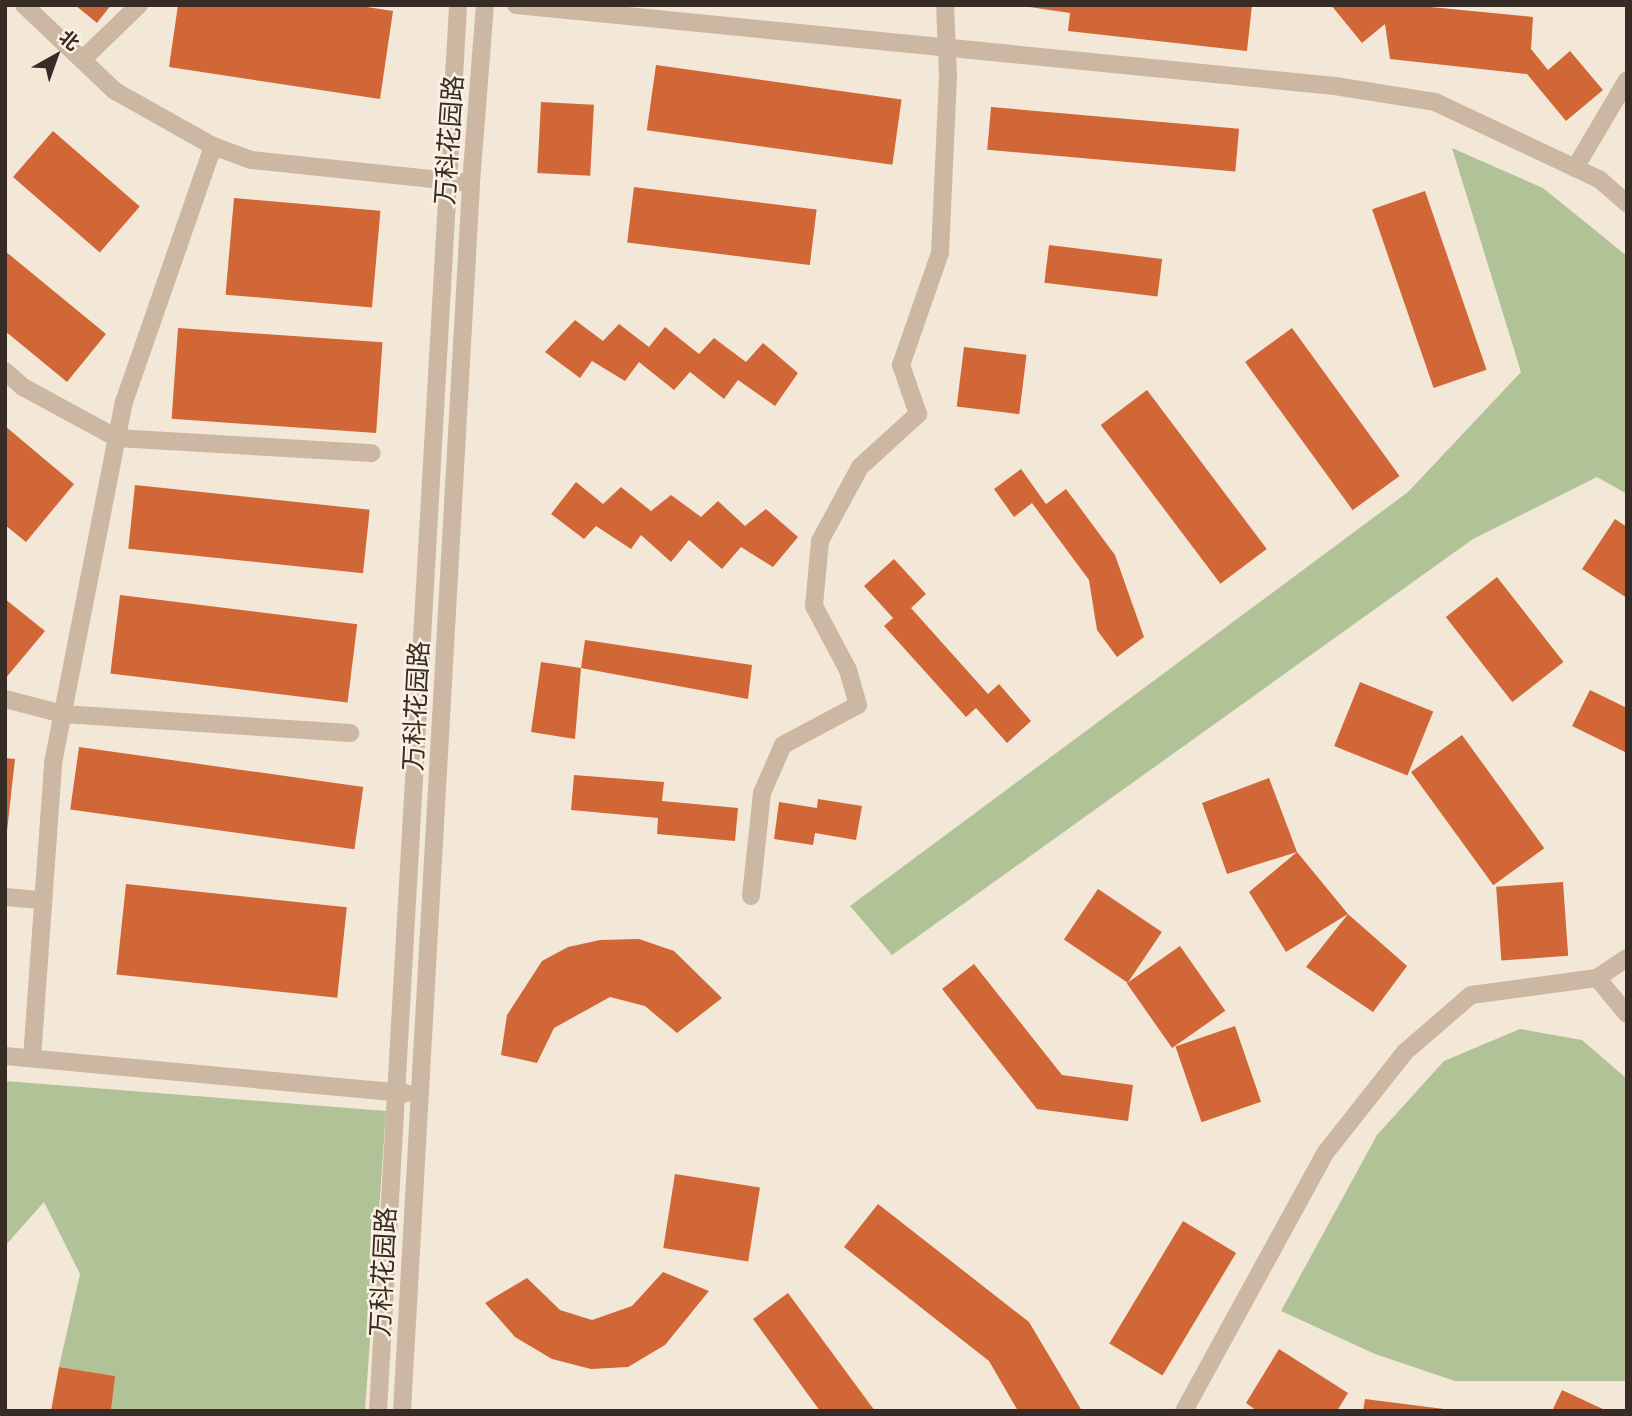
<!DOCTYPE html>
<html>
<head>
<meta charset="utf-8">
<style>
	body { margin:0 }
	#map { position:relative; width:1632px; height:1416px; overflow:hidden; background:#f3e8d7; font-family:"Titillium Web","Noto Sans SC",sans-serif }
	div>[style] { position:absolute }
	.green>* { inset:0; background:#b1c396 }
	.building>* { inset:0; background:#d16737; transform-origin:0 0 }
	.minor>* { height:18px; margin:-9px; padding:0 9px; transform-origin:9px; border-radius:9px; background:#ccb8a2 }
	span { translate:-50% -50%; white-space:nowrap; text-align:center; line-height:1.15; -webkit-text-stroke:5px #fbf1e3; paint-order:stroke }
	.street-label { font-size:26px; color:#362b25 }
	.frame { position:absolute; inset:0; border:7px solid #362b25; pointer-events:none }
	.north { position:absolute; left:21px; top:21px; width:70px; height:70px; -webkit-text-stroke:5px #fbf1e3; paint-order:stroke; rotate:40deg; font-size:19px; font-weight:700; line-height:28px; text-align:center; color:#362b25 }
	.north::after { content:''; display:block; margin:auto; width:24px; height:32px; background:#362b25; clip-path:polygon(50% 0,100% 100%,50% 72%,0 100%) }
</style>
</head>
<body>
<div id="map">
	<div class="green">
		<div style="clip-path:polygon(1452px 148px,1543px 188px,1627px 256px,1627px 494px,1597px 477px,1473px 539px,892px 955px,850px 906px,1408px 492px,1521px 372px)"></div>
		<div style="clip-path:polygon(1520px 1029px,1582px 1040px,1627px 1079px,1627px 1381px,1455px 1381px,1375px 1354px,1281px 1311px,1377px 1135px,1444px 1061px)"></div>
		<div style="clip-path:polygon(5px 1081px,386px 1111px,365px 1411px,111px 1411px,114px 1376px,59px 1367px,80px 1274px,44px 1202px,5px 1246px)"></div>
	</div>
	<div class="building">
		<div style="clip-path:polygon(75px 5px,111px 5px,97px 23px)"></div>
		<div style="clip-path:polygon(178px 5px,354px 5px,393px 11px,380px 99px,169px 67px)"></div>
		<div style="clip-path:polygon(1016px 5px,1252px 5px,1247px 51px,1068px 31px,1070px 13px)"></div>
		<div style="clip-path:polygon(1331px 5px,1410px 5px,1533px 17px,1531px 49px,1548px 70px,1570px 51px,1603px 90px,1566px 121px,1527px 74px,1390px 59px,1385px 24px,1362px 43px)"></div>
		<div style="left:656px;top:65px;width:248px;height:66px;rotate:8deg"></div>
		<div style="left:541px;top:102px;width:53px;height:71px;rotate:3deg"></div>
		<div style="left:991px;top:107px;width:249px;height:43px;rotate:5deg"></div>
		<div style="left:53px;top:131px;width:115px;height:61px;rotate:41deg"></div>
		<div style="left:634px;top:187px;width:184px;height:56px;rotate:7deg"></div>
		<div style="left:1425px;top:191px;width:189px;height:56px;rotate:71deg"></div>
		<div style="left:234px;top:198px;width:147px;height:97px;rotate:5deg"></div>
		<div style="left:1049px;top:245px;width:114px;height:38px;rotate:7deg"></div>
		<div style="clip-path:polygon(5px 251px,106px 334px,67px 382px,5px 331px)"></div>
		<div style="clip-path:polygon(575px 320px,603px 341px,619px 324px,649px 347px,665px 327px,699px 354px,714px 338px,746px 362px,763px 343px,798px 373px,775px 406px,738px 380px,724px 399px,690px 372px,674px 390px,639px 362px,625px 381px,592px 361px,580px 378px,545px 352px)"></div>
		<div style="left:178px;top:328px;width:205px;height:91px;rotate:4deg"></div>
		<div style="left:1292px;top:328px;width:183px;height:58px;rotate:54deg"></div>
		<div style="left:964px;top:347px;width:63px;height:60px;rotate:7deg"></div>
		<div style="left:1147px;top:390px;width:199px;height:58px;rotate:53deg"></div>
		<div style="clip-path:polygon(5px 426px,74px 484px,26px 542px,5px 525px)"></div>
		<div style="clip-path:polygon(1021px 469px,1046px 504px,1066px 489px,1115px 555px,1144px 637px,1117px 657px,1097px 630px,1089px 580px,1032px 503px,1014px 517px,994px 489px)"></div>
		<div style="clip-path:polygon(576px 482px,603px 504px,621px 487px,651px 511px,671px 495px,701px 517px,718px 501px,745px 526px,766px 509px,798px 537px,773px 567px,741px 547px,722px 569px,689px 540px,671px 562px,641px 535px,631px 549px,596px 526px,584px 539px,551px 514px)"></div>
		<div style="left:135px;top:485px;width:236px;height:64px;rotate:6deg"></div>
		<div style="clip-path:polygon(1615px 519px,1627px 527px,1627px 598px,1582px 569px)"></div>
		<div style="clip-path:polygon(894px 559px,926px 594px,911px 608px,988px 694px,999px 684px,1031px 721px,1007px 743px,976px 708px,966px 717px,884px 626px,893px 618px,864px 586px)"></div>
		<div style="left:1497px;top:577px;width:108px;height:65px;rotate:52deg"></div>
		<div style="left:120px;top:595px;width:239px;height:79px;rotate:7deg"></div>
		<div style="clip-path:polygon(5px 599px,45px 631px,5px 679px)"></div>
		<div style="clip-path:polygon(585px 640px,752px 665px,748px 699px,581px 668px,575px 739px,531px 732px,541px 662px,581px 668px)"></div>
		<div style="left:1360px;top:682px;width:79px;height:69px;rotate:22deg"></div>
		<div style="clip-path:polygon(1590px 690px,1627px 708px,1627px 753px,1572px 726px)"></div>
		<div style="left:1462px;top:735px;width:140px;height:63px;rotate:54deg"></div>
		<div style="left:79px;top:747px;width:287px;height:63px;rotate:8deg"></div>
		<div style="clip-path:polygon(5px 758px,15px 759px,7px 831px,5px 831px)"></div>
		<div style="clip-path:polygon(574px 775px,664px 782px,662px 801px,738px 808px,735px 841px,657px 834px,658px 818px,571px 810px)"></div>
		<div style="clip-path:polygon(1269px 778px,1297px 852px,1348px 914px,1286px 952px,1249px 892px,1297px 852px,1227px 874px,1202px 803px)"></div>
		<div style="clip-path:polygon(818px 799px,862px 806px,856px 840px,815px 833px,813px 845px,774px 839px,779px 802px,817px 808px)"></div>
		<div style="left:1563px;top:882px;width:74px;height:67px;rotate:86deg"></div>
		<div style="left:126px;top:884px;width:222px;height:91px;rotate:6deg"></div>
		<div style="left:1098px;top:889px;width:77px;height:61px;rotate:34deg"></div>
		<div style="clip-path:polygon(1348px 914px,1407px 966px,1373px 1012px,1306px 967px)"></div>
		<div style="clip-path:polygon(639px 939px,674px 951px,722px 998px,677px 1033px,645px 1006px,610px 997px,554px 1028px,537px 1063px,501px 1055px,507px 1015px,542px 961px,568px 947px,600px 940px)"></div>
		<div style="left:1180px;top:946px;width:79px;height:65px;rotate:55deg"></div>
		<div style="clip-path:polygon(974px 964px,1062px 1075px,1133px 1085px,1128px 1121px,1037px 1109px,942px 989px)"></div>
		<div style="left:1235px;top:1026px;width:80px;height:63px;rotate:71deg"></div>
		<div style="left:675px;top:1174px;width:86px;height:75px;rotate:9deg"></div>
		<div style="clip-path:polygon(878px 1204px,1029px 1322px,1082px 1411px,1018px 1411px,989px 1361px,844px 1247px)"></div>
		<div style="left:1183px;top:1221px;width:62px;height:143px;rotate:31deg"></div>
		<div style="clip-path:polygon(663px 1272px,709px 1291px,665px 1345px,628px 1367px,591px 1369px,552px 1359px,515px 1337px,485px 1303px,527px 1278px,560px 1310px,592px 1320px,632px 1306px)"></div>
		<div style="clip-path:polygon(788px 1293px,875px 1411px,820px 1411px,753px 1319px)"></div>
		<div style="clip-path:polygon(1279px 1349px,1348px 1393px,1337px 1411px,1257px 1411px,1246px 1403px)"></div>
		<div style="clip-path:polygon(59px 1367px,115px 1376px,111px 1411px,51px 1411px)"></div>
		<div style="clip-path:polygon(1562px 1390px,1607px 1411px,1552px 1411px)"></div>
		<div style="clip-path:polygon(1365px 1399px,1444px 1409px,1444px 1411px,1363px 1411px)"></div>
	</div>
	<div class="minor">
		<div style="left:24px;top:5px;width:125px;rotate:43.4deg"></div>
		<div style="left:115px;top:91px;width:112px;rotate:29.3deg"></div>
		<div style="left:213px;top:146px;width:40px;rotate:20.2deg"></div>
		<div style="left:251px;top:160px;width:221px;rotate:6deg"></div>
		<div style="left:516px;top:5px;width:823px;rotate:5.65deg"></div>
		<div style="left:1335px;top:86px;width:101px;rotate:9.1deg"></div>
		<div style="left:1435px;top:102px;width:181px;rotate:25.2deg"></div>
		<div style="left:1599px;top:179px;width:37px;rotate:41deg"></div>
		<div style="left:82px;top:60px;width:79px;rotate:-44deg"></div>
		<div style="left:1575px;top:168px;width:102px;rotate:-59.4deg"></div>
		<div style="left:5px;top:371px;width:24px;rotate:42deg"></div>
		<div style="left:23px;top:387px;width:107px;rotate:28.5deg"></div>
		<div style="left:117px;top:438px;width:255px;rotate:3.4deg"></div>
		<div style="left:5px;top:699px;width:60px;rotate:14.5deg"></div>
		<div style="left:63px;top:714px;width:288px;rotate:3.8deg"></div>
		<div style="left:751px;top:896px;width:104px;rotate:-83.9deg"></div>
		<div style="left:762px;top:793px;width:52px;rotate:-66.4deg"></div>
		<div style="left:783px;top:745px;width:85px;rotate:-28.1deg"></div>
		<div style="left:858px;top:705px;width:36px;rotate:-106deg"></div>
		<div style="left:848px;top:670px;width:72px;rotate:-118deg"></div>
		<div style="left:814px;top:606px;width:65px;rotate:-84.7deg"></div>
		<div style="left:820px;top:541px;width:84px;rotate:-61.6deg"></div>
		<div style="left:860px;top:467px;width:79px;rotate:-42.4deg"></div>
		<div style="left:918px;top:414px;width:52px;rotate:-109.1deg"></div>
		<div style="left:901px;top:365px;width:119px;rotate:-70.8deg"></div>
		<div style="left:940px;top:253px;width:177px;rotate:-87.4deg"></div>
		<div style="left:948px;top:76px;width:71px;rotate:-92.4deg"></div>
		<div style="left:5px;top:897px;width:38px;rotate:5deg"></div>
		<div style="left:1597px;top:978px;width:47px;rotate:50.2deg"></div>
		<div style="left:5px;top:1056px;width:403px;rotate:5.3deg"></div>
		<div style="left:32px;top:1058px;width:296px;rotate:-85.9deg"></div>
		<div style="left:53px;top:763px;width:368px;rotate:-78.9deg"></div>
		<div style="left:124px;top:402px;width:271px;rotate:-70.8deg"></div>
		<div style="left:378px;top:1411px;width:1408px;rotate:-86.74deg"></div>
		<div style="left:402px;top:1411px;width:1230px;rotate:-86.78deg"></div>
		<div style="left:471px;top:183px;width:179px;rotate:-85.5deg"></div>
		<div style="left:1184px;top:1411px;width:295px;rotate:-61.3deg"></div>
		<div style="left:1326px;top:1152px;width:127px;rotate:-51.7deg"></div>
		<div style="left:1405px;top:1052px;width:87px;rotate:-40.8deg"></div>
		<div style="left:1471px;top:995px;width:127px;rotate:-7.7deg"></div>
		<div style="left:1597px;top:978px;width:36px;rotate:-34deg"></div>
	</div>
	<div class="street-label">
		<span style="left:449px;top:140px;rotate:-86deg">万科花园路</span>
		<span style="left:416px;top:706px;rotate:-87deg">万科花园路</span>
		<span style="left:383px;top:1272px;rotate:-87deg">万科花园路</span>
	</div>
	<div class="frame"></div>
	<div class="north">北</div>
</div>
</body>
</html>
